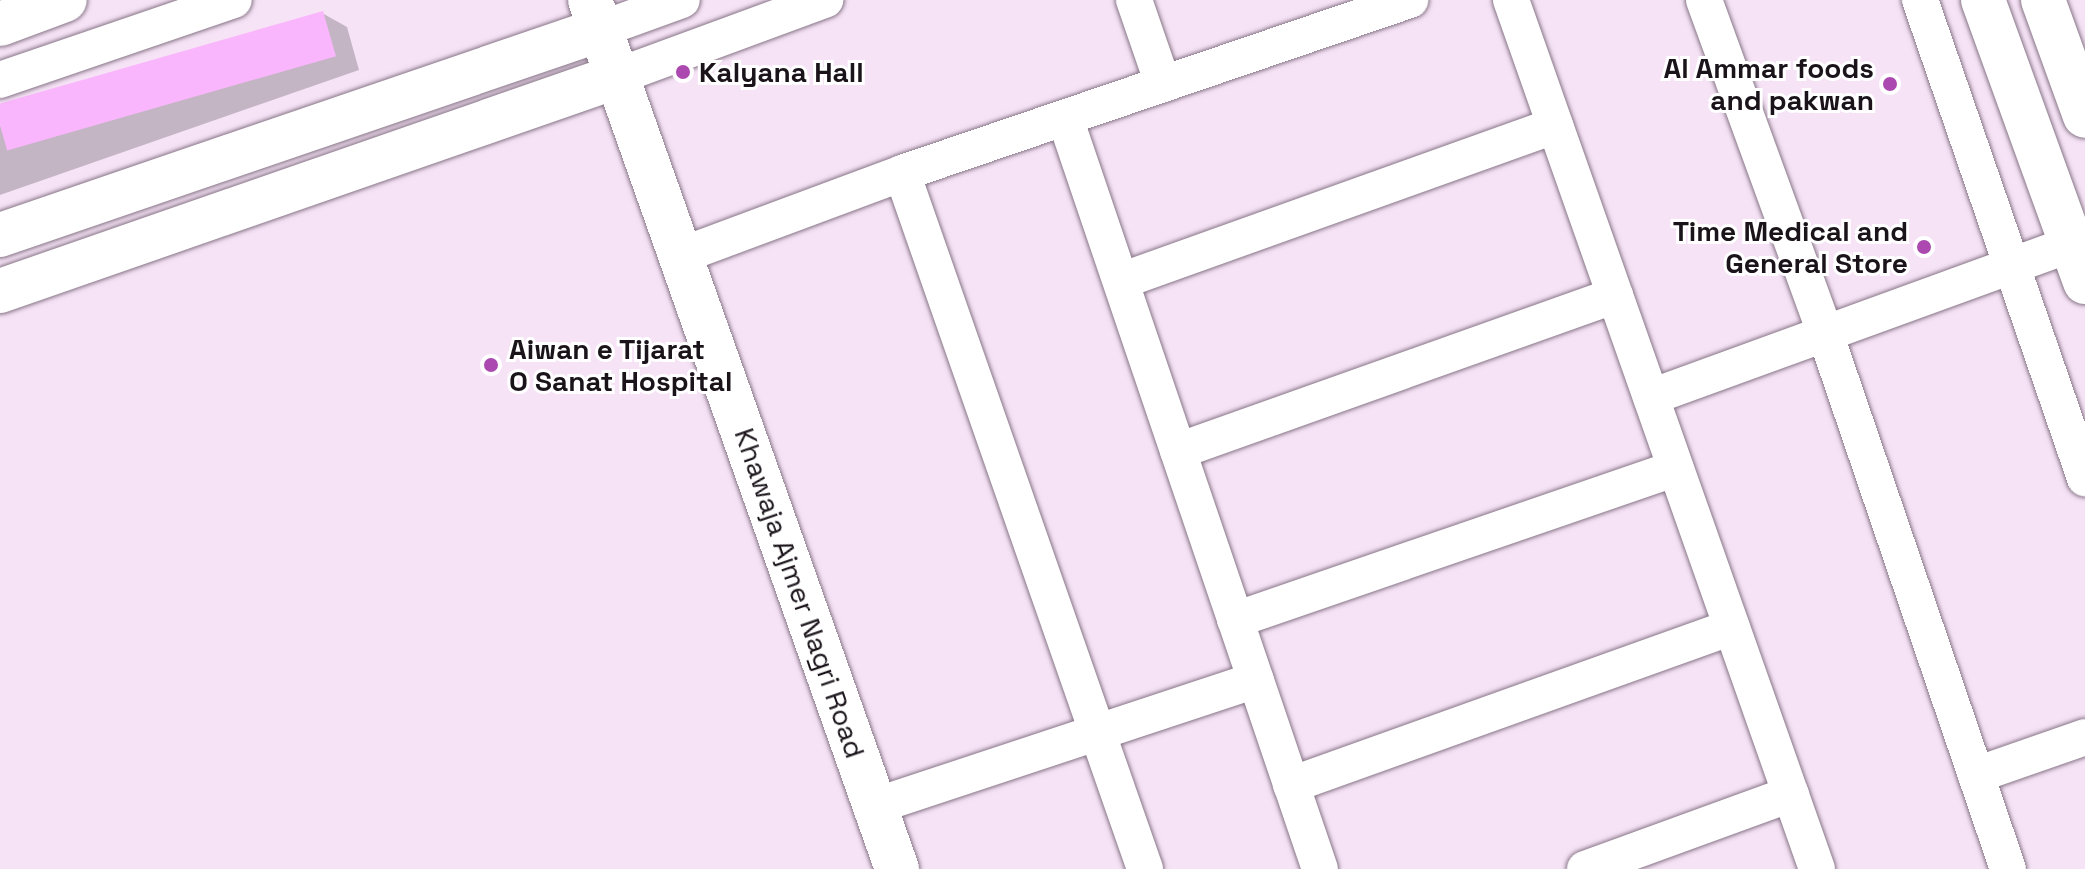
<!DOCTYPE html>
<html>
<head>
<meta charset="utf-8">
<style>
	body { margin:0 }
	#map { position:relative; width:2085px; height:869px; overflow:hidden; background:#f6e3f6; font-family:"Space Grotesk",sans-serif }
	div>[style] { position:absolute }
	.shadow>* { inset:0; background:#0003 }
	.building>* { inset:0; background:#fab6fc; transform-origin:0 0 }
	.roads { filter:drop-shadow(0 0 2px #877687) drop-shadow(0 0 2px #877687) }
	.minor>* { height:36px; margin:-18px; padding:0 18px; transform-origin:18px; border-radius:18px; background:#fff }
	.tertiary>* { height:44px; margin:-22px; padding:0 22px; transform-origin:22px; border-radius:22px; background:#fff }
	.secondary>* { height:44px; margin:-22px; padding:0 22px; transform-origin:22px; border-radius:22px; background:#fff }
	.dots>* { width:22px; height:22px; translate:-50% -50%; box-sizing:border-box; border:4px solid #fff; border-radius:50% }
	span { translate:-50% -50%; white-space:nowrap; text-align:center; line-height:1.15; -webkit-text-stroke:6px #fff; paint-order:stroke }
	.poi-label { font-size:28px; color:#1a141a; font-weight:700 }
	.right { translate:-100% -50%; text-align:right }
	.left { translate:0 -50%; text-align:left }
	.street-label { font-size:28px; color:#1a141a }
</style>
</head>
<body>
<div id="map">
	<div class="shadow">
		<div style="clip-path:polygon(322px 13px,347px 27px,359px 70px,0 195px,0 126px)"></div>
	</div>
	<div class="building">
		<div style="left:323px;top:11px;width:47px;height:342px;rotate:74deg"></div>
	</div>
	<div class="roads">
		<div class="minor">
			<div style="left:1134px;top:0;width:89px;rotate:71deg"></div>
			<div style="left:1511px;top:0;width:921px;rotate:70.6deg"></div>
			<div style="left:1704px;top:0;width:354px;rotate:70deg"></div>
			<div style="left:1825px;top:333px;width:566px;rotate:71.15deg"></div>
			<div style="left:1920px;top:0;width:506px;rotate:70.96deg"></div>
			<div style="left:599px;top:30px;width:88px;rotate:-19.9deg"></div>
			<div style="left:618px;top:76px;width:221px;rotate:-20.2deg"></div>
			<div style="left:0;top:80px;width:247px;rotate:-18.9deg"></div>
			<div style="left:1065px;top:118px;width:793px;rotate:71.25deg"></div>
			<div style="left:902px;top:173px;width:737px;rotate:70.75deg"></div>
			<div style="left:682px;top:255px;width:235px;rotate:-20.4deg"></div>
			<div style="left:902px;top:173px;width:537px;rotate:-18.81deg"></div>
			<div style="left:1121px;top:281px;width:461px;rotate:-19.7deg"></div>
			<div style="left:1651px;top:397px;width:447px;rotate:-20deg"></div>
			<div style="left:1178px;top:451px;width:464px;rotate:-19.6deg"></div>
			<div style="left:1235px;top:620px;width:466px;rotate:-19deg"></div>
			<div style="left:1976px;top:775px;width:115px;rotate:-19.2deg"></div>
			<div style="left:1291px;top:785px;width:468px;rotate:-19.7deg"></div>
			<div style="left:875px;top:806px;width:401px;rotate:-18.3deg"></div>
			<div style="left:1585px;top:869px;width:219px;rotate:-20deg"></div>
		</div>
		<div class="tertiary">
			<div style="left:590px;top:0;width:922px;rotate:70.54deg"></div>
			<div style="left:0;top:235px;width:633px;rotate:-18.89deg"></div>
			<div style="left:0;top:291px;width:654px;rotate:-19.18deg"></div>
		</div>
		<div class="secondary">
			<div style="left:1983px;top:0;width:300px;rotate:70.1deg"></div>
			<div style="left:2043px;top:0;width:123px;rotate:70.1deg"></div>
			<div style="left:0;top:24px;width:69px;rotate:-20.3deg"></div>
		</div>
	</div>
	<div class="dots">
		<div style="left:683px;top:72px;background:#ab49b0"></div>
		<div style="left:1890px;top:84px;background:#ab49b0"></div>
		<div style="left:1924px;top:247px;background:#ab49b0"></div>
		<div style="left:491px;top:365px;background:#ab49b0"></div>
	</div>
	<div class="poi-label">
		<span class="right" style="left:1874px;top:84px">Al Ammar foods<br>and pakwan</span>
		<span class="left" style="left:699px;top:72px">Kalyana Hall</span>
		<span class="right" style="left:1908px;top:247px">Time Medical and<br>General Store</span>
		<span class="left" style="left:509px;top:365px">Aiwan e Tijarat<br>O Sanat Hospital</span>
	</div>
	<div class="street-label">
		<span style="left:800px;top:593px;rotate:71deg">Khawaja Ajmer Nagri Road</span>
	</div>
</div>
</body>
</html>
